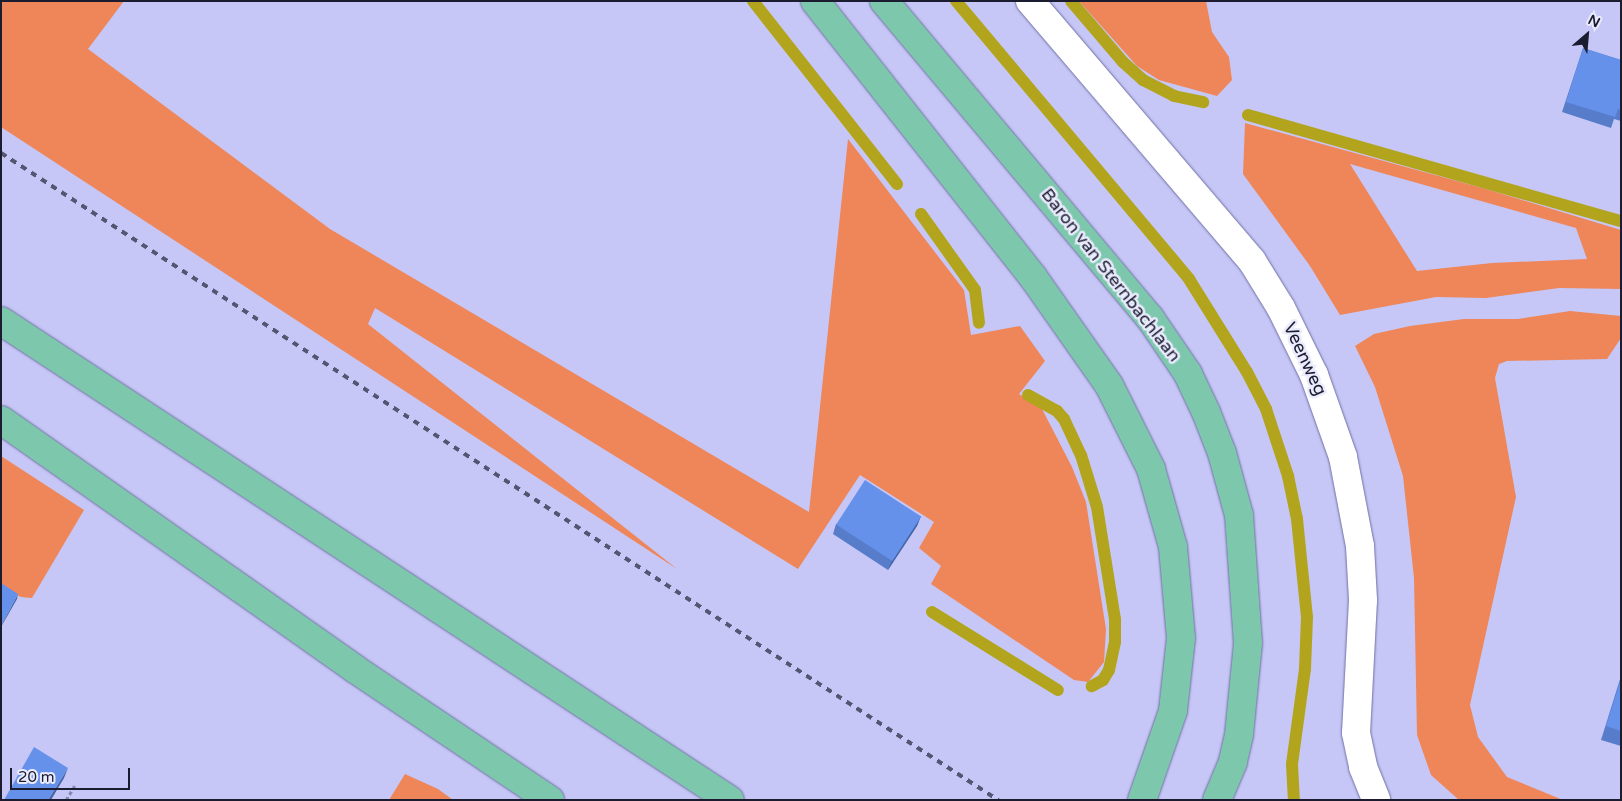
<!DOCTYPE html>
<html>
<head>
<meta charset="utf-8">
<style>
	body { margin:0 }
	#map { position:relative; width:1622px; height:801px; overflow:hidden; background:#c6c7f6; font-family:"Varela Round",sans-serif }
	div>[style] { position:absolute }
	.green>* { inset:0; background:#ee8659 }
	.stream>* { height:12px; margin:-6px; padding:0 6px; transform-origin:6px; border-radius:6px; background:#b2a51d }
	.path>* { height:3px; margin-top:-1.5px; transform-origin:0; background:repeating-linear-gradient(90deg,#8888ae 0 4px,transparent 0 6.5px) }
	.roads { filter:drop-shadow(0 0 1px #7070a5) drop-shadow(0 0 1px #7070a5) }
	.street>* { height:28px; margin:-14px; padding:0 14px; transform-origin:14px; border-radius:14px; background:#fff }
	.primary>* { height:28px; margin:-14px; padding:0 14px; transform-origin:14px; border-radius:14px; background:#7dc8ad }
	.rail>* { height:4px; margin-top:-2px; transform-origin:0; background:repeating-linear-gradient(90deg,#555573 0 6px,transparent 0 12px) }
	.wall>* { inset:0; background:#577dca }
	.shaded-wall>* { inset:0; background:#4766a4 }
	.building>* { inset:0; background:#6591eb; transform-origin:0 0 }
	span { translate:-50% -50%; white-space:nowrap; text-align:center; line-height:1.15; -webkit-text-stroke:5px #eaebfd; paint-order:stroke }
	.street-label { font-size:18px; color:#1c1c31 }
	.frame { position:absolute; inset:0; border:2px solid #1c1c31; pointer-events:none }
	.north { position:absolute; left:1562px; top:10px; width:50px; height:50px; -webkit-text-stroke:4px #eaebfd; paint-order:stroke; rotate:27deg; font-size:14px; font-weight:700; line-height:20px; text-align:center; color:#1c1c31 }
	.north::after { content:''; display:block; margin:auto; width:18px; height:22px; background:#1c1c31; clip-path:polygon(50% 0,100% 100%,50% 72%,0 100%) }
	.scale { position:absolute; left:10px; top:768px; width:120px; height:22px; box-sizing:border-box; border:2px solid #1c1c31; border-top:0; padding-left:6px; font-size:15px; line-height:18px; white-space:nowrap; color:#1c1c31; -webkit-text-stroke:4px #eaebfd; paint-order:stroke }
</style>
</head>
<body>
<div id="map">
	<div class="green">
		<div style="clip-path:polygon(1px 1px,124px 1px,88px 49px,330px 229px,809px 512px,848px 139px,964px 290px,971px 335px,1020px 326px,1045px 361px,1019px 394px,1041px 407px,1072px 467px,1086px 502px,1106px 629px,1104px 662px,1088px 682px,1074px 680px,931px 584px,941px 566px,919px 548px,934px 522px,860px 475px,798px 569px,375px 308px,368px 324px,677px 569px,1px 127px)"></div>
		<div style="clip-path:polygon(1079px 1px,1206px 1px,1212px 32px,1229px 57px,1232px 80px,1217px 96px,1159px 80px,1137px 66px)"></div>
		<div style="clip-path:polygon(evenodd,1245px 123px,1486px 189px,1621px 230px,1621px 289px,1559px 288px,1486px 298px,1436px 297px,1340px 315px,1310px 266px,1243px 174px,1245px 123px,1350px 164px,1576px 228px,1587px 259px,1492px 263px,1417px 271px,1350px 164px)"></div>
		<div style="clip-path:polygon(1570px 311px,1621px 316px,1621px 338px,1607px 359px,1507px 361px,1499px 364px,1495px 378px,1516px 497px,1470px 705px,1478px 737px,1507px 777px,1563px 800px,1459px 800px,1431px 775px,1417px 735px,1414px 578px,1403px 476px,1375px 387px,1355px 346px,1374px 334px,1410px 326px,1464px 319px,1518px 319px)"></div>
		<div style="clip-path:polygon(1px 456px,84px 510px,32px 598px,21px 597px,1px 587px)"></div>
		<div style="clip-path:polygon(405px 774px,438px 789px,453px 800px,389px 800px)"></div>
	</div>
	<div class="stream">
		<div style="left:753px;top:1px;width:233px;rotate:51.8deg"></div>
		<div style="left:956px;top:1px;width:363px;rotate:50deg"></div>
		<div style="left:1189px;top:279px;width:110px;rotate:58.1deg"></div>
		<div style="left:1247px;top:372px;width:42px;rotate:62.8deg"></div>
		<div style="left:1266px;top:409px;width:71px;rotate:71.8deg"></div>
		<div style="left:1288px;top:476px;width:44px;rotate:78.2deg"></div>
		<div style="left:1297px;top:519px;width:99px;rotate:84.2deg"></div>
		<div style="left:1307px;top:617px;width:52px;rotate:92.2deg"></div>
		<div style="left:1305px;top:669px;width:96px;rotate:97.8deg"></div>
		<div style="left:1292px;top:764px;width:36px;rotate:87deg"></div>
		<div style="left:1071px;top:1px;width:80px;rotate:49.6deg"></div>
		<div style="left:1123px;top:62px;width:27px;rotate:42deg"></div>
		<div style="left:1143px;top:80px;width:35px;rotate:27deg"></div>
		<div style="left:1174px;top:96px;width:30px;rotate:12deg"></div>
		<div style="left:1248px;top:115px;width:388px;rotate:15.9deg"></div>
		<div style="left:921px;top:214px;width:93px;rotate:54.6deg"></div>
		<div style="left:975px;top:290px;width:33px;rotate:83deg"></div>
		<div style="left:1028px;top:395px;width:33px;rotate:29deg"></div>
		<div style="left:1057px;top:411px;width:11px;rotate:49deg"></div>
		<div style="left:1064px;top:419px;width:40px;rotate:65deg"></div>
		<div style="left:1081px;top:455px;width:54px;rotate:72.9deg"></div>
		<div style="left:1097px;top:507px;width:113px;rotate:80.9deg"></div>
		<div style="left:1115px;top:619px;width:23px;rotate:90deg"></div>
		<div style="left:1115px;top:642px;width:29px;rotate:102deg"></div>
		<div style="left:1109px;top:670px;width:12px;rotate:121deg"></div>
		<div style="left:1103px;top:680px;width:13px;rotate:151deg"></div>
		<div style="left:932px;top:612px;width:148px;rotate:31.8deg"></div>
	</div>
	<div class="path">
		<div style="left:66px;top:800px;width:17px;rotate:-59deg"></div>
	</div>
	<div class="roads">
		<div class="street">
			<div style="left:1030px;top:1px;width:342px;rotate:49.5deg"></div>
			<div style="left:1252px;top:261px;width:55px;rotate:58.3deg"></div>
			<div style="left:1281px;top:308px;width:75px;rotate:63.8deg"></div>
			<div style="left:1314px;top:375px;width:87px;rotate:70.5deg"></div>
			<div style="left:1343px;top:457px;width:91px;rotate:79.2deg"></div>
			<div style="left:1360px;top:546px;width:54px;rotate:86.8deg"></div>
			<div style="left:1363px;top:600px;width:133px;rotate:93deg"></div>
			<div style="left:1356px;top:733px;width:35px;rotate:78deg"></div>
			<div style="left:1363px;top:767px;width:35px;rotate:68deg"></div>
		</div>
		<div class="primary">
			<div style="left:815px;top:1px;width:352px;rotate:51.7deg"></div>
			<div style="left:1033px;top:277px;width:132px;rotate:54.9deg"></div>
			<div style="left:1109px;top:385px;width:94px;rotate:63.4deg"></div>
			<div style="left:1151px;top:469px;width:81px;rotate:74.2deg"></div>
			<div style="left:1173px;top:547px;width:91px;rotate:85deg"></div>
			<div style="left:1181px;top:638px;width:73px;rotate:96.3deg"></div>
			<div style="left:1173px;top:711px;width:94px;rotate:109.2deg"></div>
			<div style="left:884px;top:1px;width:414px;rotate:50deg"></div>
			<div style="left:1150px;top:318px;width:68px;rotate:55.8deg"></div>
			<div style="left:1188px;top:374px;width:42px;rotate:64.7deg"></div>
			<div style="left:1206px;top:412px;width:44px;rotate:68.7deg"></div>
			<div style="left:1222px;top:453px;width:64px;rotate:74.7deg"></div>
			<div style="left:1239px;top:515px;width:128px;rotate:86deg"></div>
			<div style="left:1248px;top:643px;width:92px;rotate:95.6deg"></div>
			<div style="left:1239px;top:735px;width:28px;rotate:103deg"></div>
			<div style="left:1233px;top:762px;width:41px;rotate:112.8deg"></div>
			<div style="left:1px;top:321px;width:872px;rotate:33.31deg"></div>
			<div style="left:1px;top:420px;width:433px;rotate:35.1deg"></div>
			<div style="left:355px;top:669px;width:235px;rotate:33.9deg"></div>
		</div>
	</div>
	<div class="rail">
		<div style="left:1px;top:153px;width:1189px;rotate:32.98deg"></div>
	</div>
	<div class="wall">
		<div style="clip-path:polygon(1583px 48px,1621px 60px,1621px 121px,1614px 119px,1611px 128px,1562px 112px)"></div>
		<div style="clip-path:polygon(921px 516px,917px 526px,888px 570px,833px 534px,836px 524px)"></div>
		<div style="clip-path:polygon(1621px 676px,1621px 746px,1601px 740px)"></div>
	</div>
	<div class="shaded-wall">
		<div style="clip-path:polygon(921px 516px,917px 526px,888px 570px,892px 560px)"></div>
		<div style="clip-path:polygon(18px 594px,17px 599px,1px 627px,2px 624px)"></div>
		<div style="clip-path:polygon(68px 768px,64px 778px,51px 800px,48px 800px)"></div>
	</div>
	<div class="building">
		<div style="clip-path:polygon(1583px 48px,1621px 60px,1621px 110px,1618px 109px,1615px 117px,1566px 102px)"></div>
		<div style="left:865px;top:480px;width:67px;height:53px;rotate:33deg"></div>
		<div style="clip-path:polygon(1px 583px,18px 594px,2px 624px,1px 623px)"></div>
		<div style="clip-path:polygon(1621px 679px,1621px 731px,1606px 726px)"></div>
		<div style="clip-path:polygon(34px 747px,68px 768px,48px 800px,4px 800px)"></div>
	</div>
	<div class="street-label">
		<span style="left:1111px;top:275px;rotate:52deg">Baron van Sternbachlaan</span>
		<span style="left:1305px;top:359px;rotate:65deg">Veenweg</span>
	</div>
	<div class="frame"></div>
	<div class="north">N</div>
	<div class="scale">20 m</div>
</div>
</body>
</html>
